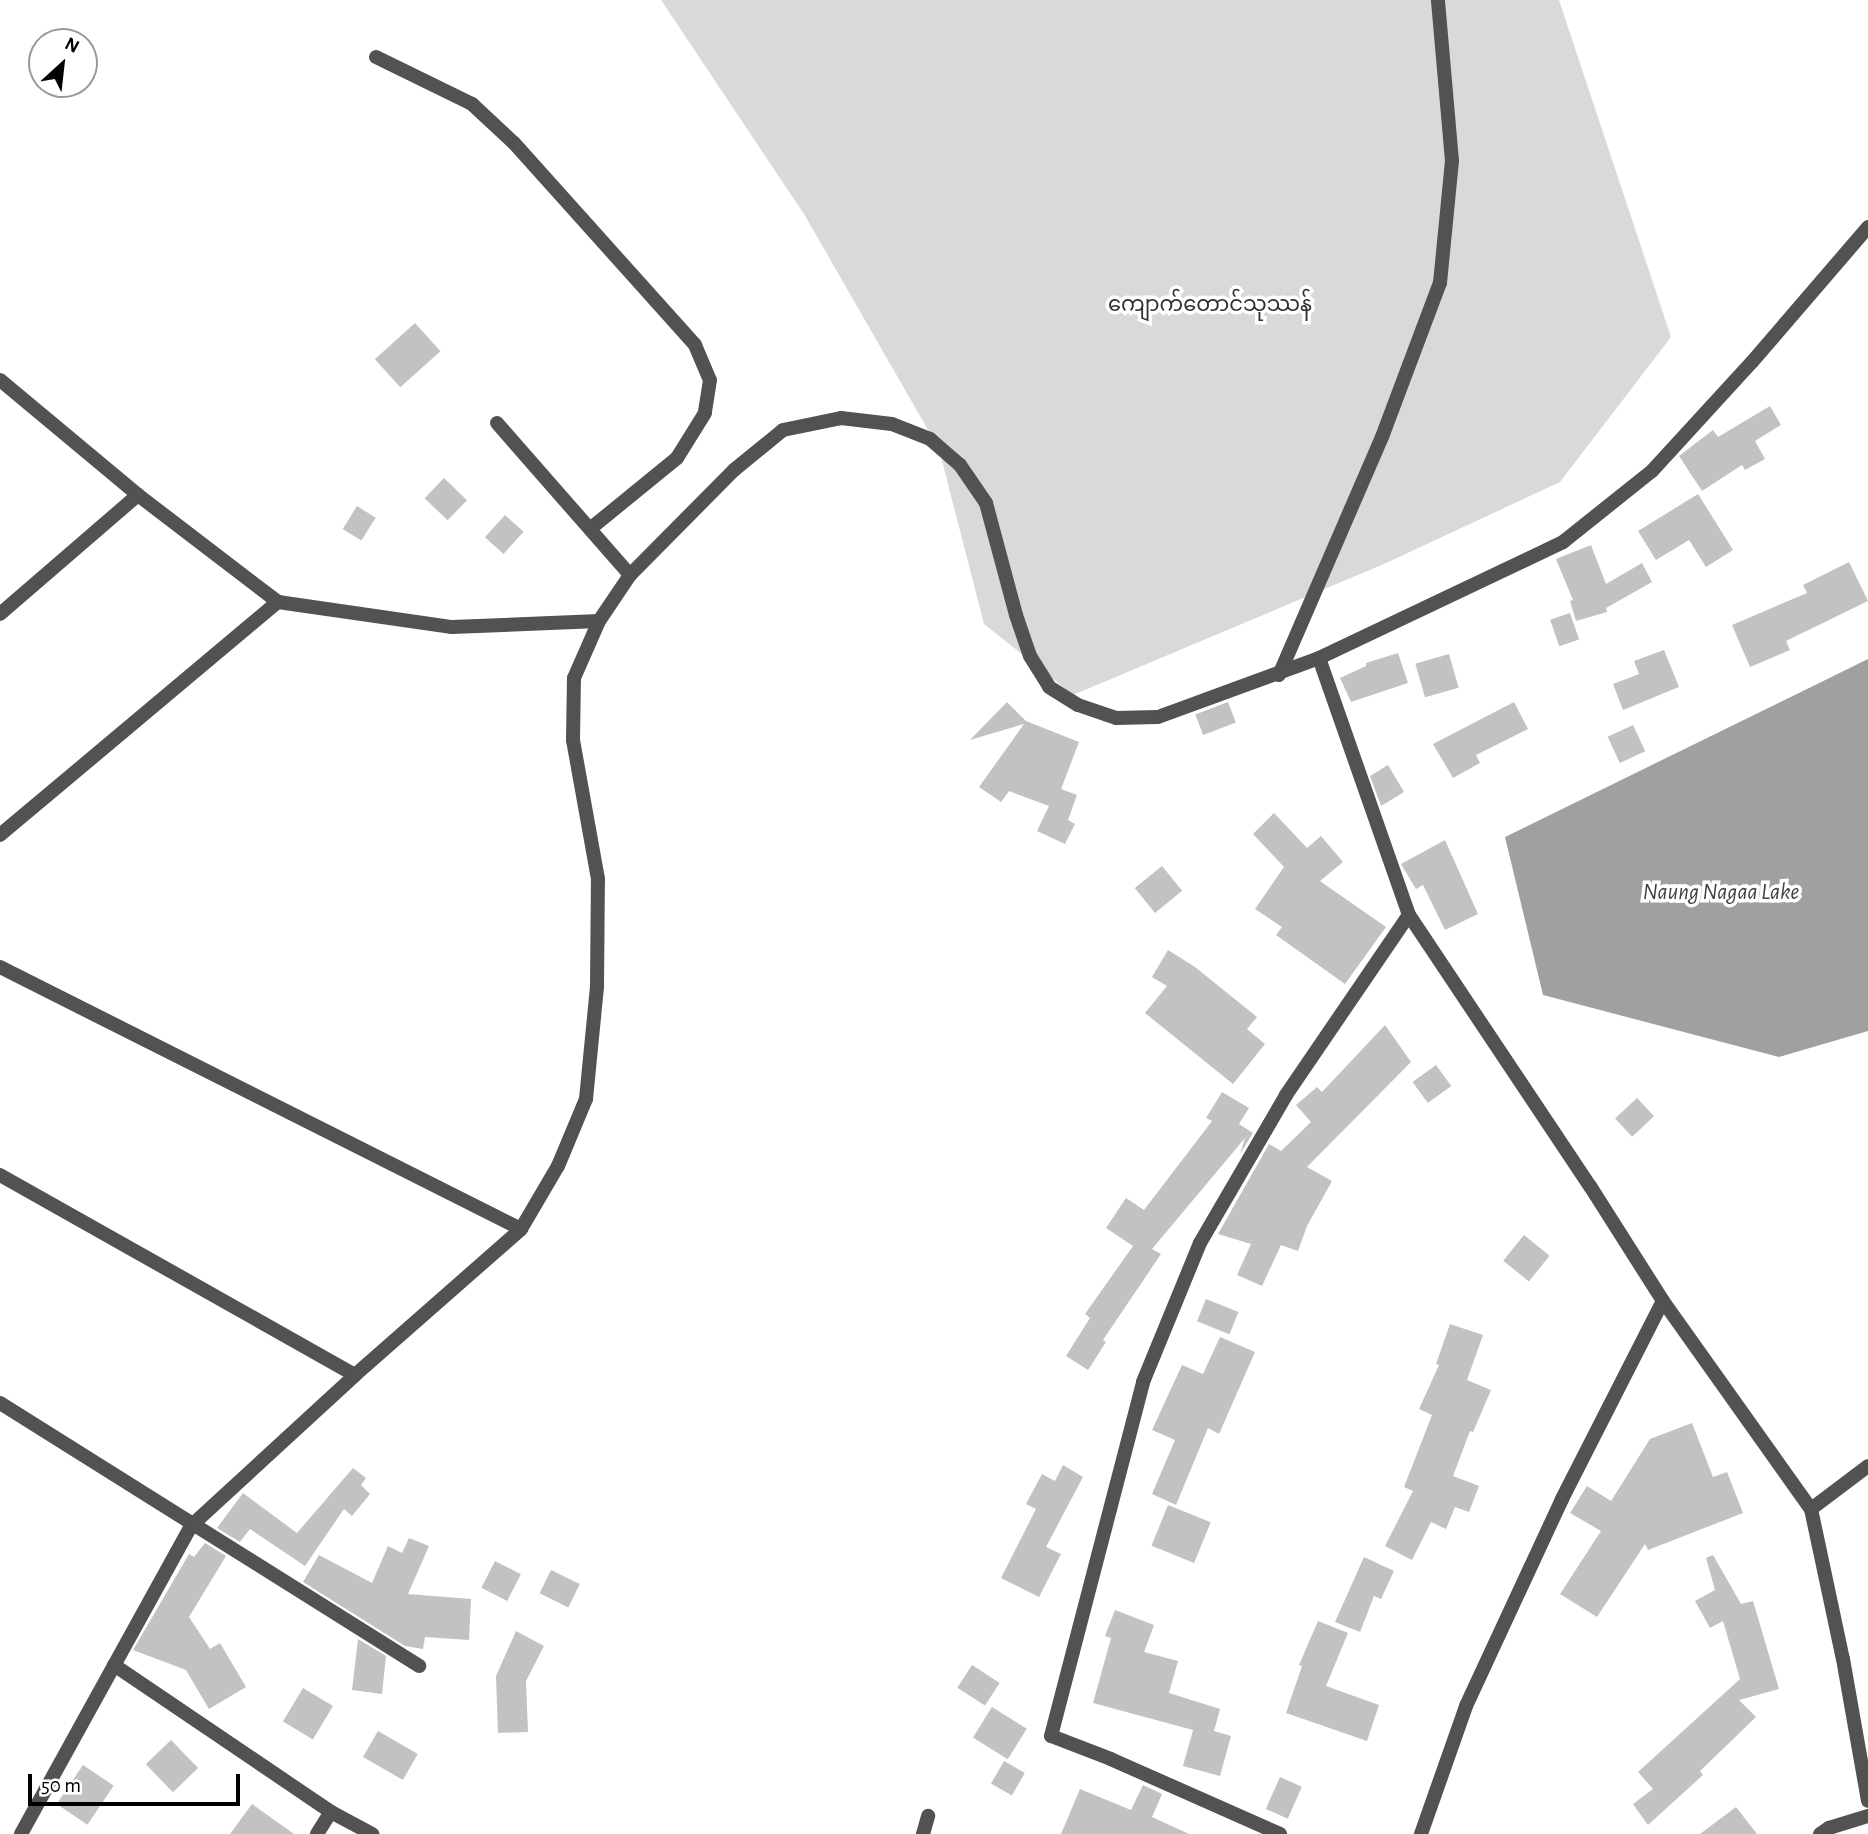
<!DOCTYPE html>
<html>
<head>
<meta charset="utf-8">
<style>
	body { margin:0 }
	#map { position:relative; width:1868px; height:1834px; overflow:hidden; background:#fff; font-family:"Alegreya Sans","Noto Sans Myanmar",sans-serif }
	div>[style] { position:absolute }
	.green>* { inset:0; background:#d9d9d9 }
	.water>* { inset:0; background:#a0a0a0 }
	.building>* { inset:0; background:#c2c2c2; transform-origin:0 0 }
	.minor>* { height:14px; margin:-7px; padding:0 7px; transform-origin:7px; border-radius:7px; background:#525252 }
	.tertiary>* { height:14px; margin:-7px; padding:0 7px; transform-origin:7px; border-radius:7px; background:#525252 }
	span { translate:-50% -50%; white-space:nowrap; text-align:center; line-height:1.15; -webkit-text-stroke:7px #fff; paint-order:stroke }
	.park-label { font-size:21px; color:#303030 }
	.water-label { font-size:23px; color:#414141; font-style:italic }
	.north { position:absolute; left:28px; top:28px; width:70px; height:70px; box-sizing:border-box; background:#fff; border:2px solid #999; border-radius:50%; rotate:27deg; font-size:19px; font-weight:700; line-height:28px; text-align:center; color:#000 }
	.north::after { content:''; display:block; margin:auto; width:24px; height:32px; background:#000; clip-path:polygon(50% 0,100% 100%,50% 72%,0 100%) }
	.scale { position:absolute; left:28px; top:1774px; width:212px; height:32px; box-sizing:border-box; border:4px solid #000; border-top:0; padding-left:9px; font-size:21px; line-height:24px; white-space:nowrap; color:#000; -webkit-text-stroke:5px #fff; paint-order:stroke }
</style>
</head>
<body>
<div id="map">
	<div class="green">
		<div style="clip-path:polygon(661px 0,1559px 0,1671px 337px,1560px 482px,1384px 564px,1073px 695px,984px 624px,939px 449px,804px 214px)"></div>
	</div>
	<div class="water">
		<div style="clip-path:polygon(1868px 659px,1868px 1031px,1779px 1057px,1543px 995px,1505px 837px)"></div>
	</div>
	<div class="building">
		<div style="left:415px;top:323px;width:38px;height:54px;rotate:48deg"></div>
		<div style="clip-path:polygon(1770px 406px,1781px 425px,1755px 441px,1765px 459px,1745px 470px,1742px 465px,1702px 491px,1679px 456px,1713px 430px,1718px 437px)"></div>
		<div style="left:444px;top:478px;width:32px;height:28px;rotate:44deg"></div>
		<div style="clip-path:polygon(1698px 494px,1733px 550px,1706px 567px,1689px 540px,1656px 560px,1638px 531px)"></div>
		<div style="left:357px;top:506px;width:22px;height:27px;rotate:32deg"></div>
		<div style="left:505px;top:515px;width:25px;height:30px;rotate:42deg"></div>
		<div style="clip-path:polygon(1591px 545px,1606px 584px,1642px 563px,1652px 582px,1606px 608px,1607px 612px,1576px 621px,1570px 601px,1573px 600px,1556px 559px)"></div>
		<div style="clip-path:polygon(1849px 562px,1868px 601px,1786px 641px,1790px 650px,1750px 667px,1732px 625px,1807px 593px,1803px 585px)"></div>
		<div style="left:1570px;top:613px;width:28px;height:21px;rotate:71deg"></div>
		<div style="clip-path:polygon(1664px 650px,1679px 687px,1623px 710px,1613px 684px,1639px 674px,1634px 661px)"></div>
		<div style="clip-path:polygon(1398px 653px,1408px 683px,1351px 702px,1340px 678px,1366px 666px,1366px 663px)"></div>
		<div style="left:1449px;top:654px;width:35px;height:35px;rotate:74deg"></div>
		<div style="clip-path:polygon(1007px 702px,1026px 721px,1079px 742px,1061px 789px,1077px 795px,1068px 820px,1075px 824px,1065px 844px,1037px 831px,1049px 806px,1009px 791px,1001px 802px,979px 787px,1024px 724px,970px 740px)"></div>
		<div style="left:1228px;top:702px;width:22px;height:35px;rotate:69deg"></div>
		<div style="clip-path:polygon(1514px 702px,1528px 729px,1476px 755px,1480px 763px,1453px 778px,1433px 744px)"></div>
		<div style="left:1633px;top:725px;width:29px;height:28px;rotate:65deg"></div>
		<div style="clip-path:polygon(1388px 765px,1404px 792px,1381px 806px,1370px 776px)"></div>
		<div style="clip-path:polygon(1274px 813px,1307px 848px,1321px 836px,1343px 862px,1320px 881px,1386px 927px,1345px 984px,1276px 935px,1282px 927px,1255px 909px,1284px 867px,1253px 834px)"></div>
		<div style="clip-path:polygon(1445px 840px,1478px 914px,1445px 930px,1423px 885px,1416px 889px,1401px 864px)"></div>
		<div style="left:1162px;top:866px;width:32px;height:35px;rotate:51deg"></div>
		<div style="clip-path:polygon(1168px 950px,1195px 967px,1257px 1017px,1247px 1029px,1265px 1044px,1233px 1084px,1145px 1013px,1167px 986px,1152px 977px)"></div>
		<div style="clip-path:polygon(1385px 1025px,1411px 1062px,1307px 1167px,1332px 1181px,1307px 1226px,1298px 1251px,1281px 1245px,1262px 1286px,1237px 1275px,1251px 1244px,1218px 1234px,1269px 1144px,1281px 1151px,1311px 1122px,1296px 1105px,1317px 1087px,1322px 1092px)"></div>
		<div style="left:1436px;top:1065px;width:26px;height:29px;rotate:54deg"></div>
		<div style="clip-path:polygon(1222px 1092px,1249px 1108px,1239px 1124px,1253px 1133px,1240px 1154px,1245px 1138px,1152px 1249px,1161px 1254px,1103px 1340px,1106px 1342px,1088px 1370px,1066px 1356px,1090px 1318px,1085px 1314px,1133px 1246px,1106px 1228px,1126px 1198px,1144px 1210px,1212px 1121px,1206px 1118px)"></div>
		<div style="left:1637px;top:1098px;width:25px;height:30px;rotate:47deg"></div>
		<div style="left:1524px;top:1235px;width:33px;height:33px;rotate:39deg"></div>
		<div style="left:1206px;top:1299px;width:35px;height:24px;rotate:22deg"></div>
		<div style="clip-path:polygon(1450px 1324px,1483px 1335px,1467px 1380px,1491px 1390px,1473px 1432px,1470px 1431px,1453px 1476px,1479px 1486px,1469px 1512px,1455px 1507px,1446px 1529px,1431px 1522px,1412px 1560px,1385px 1546px,1413px 1491px,1404px 1487px,1432px 1415px,1419px 1409px,1439px 1365px,1436px 1364px)"></div>
		<div style="clip-path:polygon(1220px 1337px,1255px 1352px,1219px 1434px,1208px 1428px,1176px 1505px,1152px 1494px,1175px 1440px,1152px 1430px,1182px 1365px,1203px 1374px)"></div>
		<div style="clip-path:polygon(1692px 1423px,1713px 1477px,1727px 1472px,1743px 1513px,1648px 1550px,1645px 1544px,1597px 1617px,1560px 1594px,1601px 1531px,1570px 1513px,1587px 1486px,1611px 1501px,1650px 1439px)"></div>
		<div style="clip-path:polygon(1063px 1465px,1083px 1477px,1046px 1547px,1061px 1554px,1039px 1597px,1001px 1578px,1036px 1509px,1026px 1504px,1042px 1474px,1055px 1481px)"></div>
		<div style="clip-path:polygon(353px 1468px,366px 1478px,361px 1485px,370px 1494px,352px 1516px,344px 1509px,305px 1566px,250px 1529px,240px 1542px,217px 1528px,243px 1493px,297px 1533px)"></div>
		<div style="left:1168px;top:1505px;width:46px;height:44px;rotate:22deg"></div>
		<div style="clip-path:polygon(409px 1538px,429px 1546px,408px 1594px,471px 1599px,469px 1640px,425px 1637px,423px 1649px,405px 1646px,303px 1582px,319px 1555px,372px 1583px,388px 1546px,402px 1553px)"></div>
		<div style="clip-path:polygon(205px 1543px,226px 1556px,189px 1617px,210px 1649px,220px 1643px,246px 1687px,209px 1709px,186px 1670px,133px 1650px,189px 1554px,194px 1557px)"></div>
		<div style="clip-path:polygon(1713px 1555px,1741px 1604px,1753px 1601px,1779px 1689px,1739px 1700px,1756px 1717px,1700px 1771px,1703px 1775px,1648px 1825px,1633px 1804px,1653px 1789px,1638px 1772px,1740px 1679px,1723px 1621px,1710px 1628px,1695px 1601px,1715px 1590px,1706px 1558px)"></div>
		<div style="clip-path:polygon(1364px 1557px,1394px 1571px,1381px 1599px,1374px 1596px,1360px 1632px,1335px 1622px)"></div>
		<div style="left:495px;top:1561px;width:29px;height:30px;rotate:27deg"></div>
		<div style="left:551px;top:1570px;width:32px;height:26px;rotate:26deg"></div>
		<div style="clip-path:polygon(1115px 1610px,1154px 1625px,1144px 1652px,1178px 1661px,1169px 1693px,1220px 1709px,1214px 1731px,1231px 1736px,1220px 1776px,1183px 1766px,1193px 1730px,1093px 1703px,1111px 1638px,1105px 1636px)"></div>
		<div style="clip-path:polygon(1318px 1621px,1348px 1633px,1326px 1686px,1379px 1705px,1367px 1741px,1286px 1713px,1302px 1666px,1299px 1665px)"></div>
		<div style="clip-path:polygon(516px 1631px,544px 1646px,526px 1681px,528px 1732px,498px 1733px,496px 1676px)"></div>
		<div style="clip-path:polygon(358px 1639px,386px 1656px,382px 1694px,352px 1690px)"></div>
		<div style="left:972px;top:1665px;width:33px;height:27px;rotate:33deg"></div>
		<div style="left:303px;top:1688px;width:35px;height:39px;rotate:31deg"></div>
		<div style="left:992px;top:1707px;width:41px;height:36px;rotate:32deg"></div>
		<div style="left:378px;top:1731px;width:46px;height:30px;rotate:30deg"></div>
		<div style="left:171px;top:1740px;width:39px;height:35px;rotate:46deg"></div>
		<div style="left:1004px;top:1761px;width:24px;height:26px;rotate:30deg"></div>
		<div style="left:83px;top:1765px;width:37px;height:47px;rotate:34deg"></div>
		<div style="left:1280px;top:1777px;width:24px;height:35px;rotate:24deg"></div>
		<div style="clip-path:polygon(1143px 1785px,1162px 1794px,1152px 1817px,1189px 1834px,1061px 1834px,1080px 1789px,1131px 1810px)"></div>
		<div style="clip-path:polygon(252px 1804px,294px 1834px,230px 1834px)"></div>
		<div style="clip-path:polygon(1736px 1807px,1757px 1834px,1700px 1834px)"></div>
	</div>
	<div class="minor">
		<div style="left:376px;top:57px;width:107px;rotate:26.1deg"></div>
		<div style="left:472px;top:104px;width:57px;rotate:42.9deg"></div>
		<div style="left:514px;top:143px;width:271px;rotate:48.1deg"></div>
		<div style="left:695px;top:345px;width:38px;rotate:67deg"></div>
		<div style="left:710px;top:380px;width:33px;rotate:99deg"></div>
		<div style="left:705px;top:413px;width:53px;rotate:121.9deg"></div>
		<div style="left:677px;top:458px;width:112px;rotate:140.8deg"></div>
		<div style="left:0;top:380px;width:180px;rotate:39.8deg"></div>
		<div style="left:138px;top:495px;width:176px;rotate:37.4deg"></div>
		<div style="left:278px;top:602px;width:176px;rotate:8.2deg"></div>
		<div style="left:452px;top:627px;width:147px;rotate:-2.3deg"></div>
		<div style="left:497px;top:423px;width:202px;rotate:48.8deg"></div>
		<div style="left:0;top:614px;width:182px;rotate:-40.8deg"></div>
		<div style="left:1319px;top:658px;width:272px;rotate:70.7deg"></div>
		<div style="left:1409px;top:915px;width:326px;rotate:56.3deg"></div>
		<div style="left:1590px;top:1186px;width:136px;rotate:57.6deg"></div>
		<div style="left:1663px;top:1301px;width:255px;rotate:54.6deg"></div>
		<div style="left:1811px;top:1509px;width:153px;rotate:78deg"></div>
		<div style="left:1843px;top:1659px;width:144px;rotate:80deg"></div>
		<div style="left:1279px;top:675px;width:259px;rotate:-66.6deg"></div>
		<div style="left:1382px;top:437px;width:165px;rotate:-69.4deg"></div>
		<div style="left:1440px;top:283px;width:123px;rotate:-84.4deg"></div>
		<div style="left:1452px;top:161px;width:162px;rotate:-95deg"></div>
		<div style="left:0;top:835px;width:363px;rotate:-40deg"></div>
		<div style="left:0;top:967px;width:583px;rotate:26.7deg"></div>
		<div style="left:0;top:1175px;width:407px;rotate:29.4deg"></div>
		<div style="left:0;top:1403px;width:495px;rotate:32.1deg"></div>
		<div style="left:1811px;top:1509px;width:71px;rotate:-37deg"></div>
		<div style="left:114px;top:1665px;width:262px;rotate:34.1deg"></div>
		<div style="left:331px;top:1812px;width:47px;rotate:28.2deg"></div>
		<div style="left:317px;top:1834px;width:26px;rotate:-58deg"></div>
		<div style="left:923px;top:1834px;width:19px;rotate:-74deg"></div>
		<div style="left:1280px;top:1834px;width:185px;rotate:-156.1deg"></div>
		<div style="left:1111px;top:1759px;width:64px;rotate:-159deg"></div>
		<div style="left:1051px;top:1736px;width:366px;rotate:-75.4deg"></div>
		<div style="left:1143px;top:1382px;width:150px;rotate:-67.7deg"></div>
		<div style="left:1200px;top:1243px;width:171px;rotate:-59.8deg"></div>
		<div style="left:1286px;top:1095px;width:218px;rotate:-55.7deg"></div>
		<div style="left:1421px;top:1834px;width:136px;rotate:-70.6deg"></div>
		<div style="left:1466px;top:1706px;width:228px;rotate:-65.1deg"></div>
		<div style="left:1562px;top:1499px;width:222px;rotate:-63deg"></div>
		<div style="left:1820px;top:1834px;width:11px;rotate:-34deg"></div>
		<div style="left:1829px;top:1828px;width:41px;rotate:-17.1deg"></div>
	</div>
	<div class="tertiary">
		<div style="left:21px;top:1834px;width:352px;rotate:-61.1deg"></div>
		<div style="left:191px;top:1526px;width:223px;rotate:-42.6deg"></div>
		<div style="left:355px;top:1375px;width:221px;rotate:-41.3deg"></div>
		<div style="left:521px;top:1229px;width:73px;rotate:-59.6deg"></div>
		<div style="left:558px;top:1166px;width:73px;rotate:-67.3deg"></div>
		<div style="left:586px;top:1099px;width:114px;rotate:-84.4deg"></div>
		<div style="left:597px;top:986px;width:107px;rotate:-89.5deg"></div>
		<div style="left:598px;top:879px;width:141px;rotate:-100.2deg"></div>
		<div style="left:573px;top:740px;width:62px;rotate:-89.1deg"></div>
		<div style="left:574px;top:678px;width:62px;rotate:-66.3deg"></div>
		<div style="left:599px;top:621px;width:55px;rotate:-56deg"></div>
		<div style="left:630px;top:575px;width:148px;rotate:-45.3deg"></div>
		<div style="left:734px;top:470px;width:63px;rotate:-39.2deg"></div>
		<div style="left:783px;top:430px;width:59px;rotate:-11.7deg"></div>
		<div style="left:841px;top:418px;width:51px;rotate:6.7deg"></div>
		<div style="left:892px;top:424px;width:41px;rotate:21.5deg"></div>
		<div style="left:930px;top:439px;width:40px;rotate:41deg"></div>
		<div style="left:960px;top:465px;width:46px;rotate:55.6deg"></div>
		<div style="left:986px;top:503px;width:116px;rotate:75deg"></div>
		<div style="left:1016px;top:615px;width:43px;rotate:71.1deg"></div>
		<div style="left:1030px;top:656px;width:36px;rotate:58deg"></div>
		<div style="left:1049px;top:687px;width:34px;rotate:32deg"></div>
		<div style="left:1078px;top:705px;width:40px;rotate:18.9deg"></div>
		<div style="left:1116px;top:718px;width:42px;rotate:-1.4deg"></div>
		<div style="left:1158px;top:717px;width:171px;rotate:-20.1deg"></div>
		<div style="left:1319px;top:658px;width:270px;rotate:-25.4deg"></div>
		<div style="left:1563px;top:542px;width:114px;rotate:-38.6deg"></div>
		<div style="left:1652px;top:471px;width:148px;rotate:-47.5deg"></div>
		<div style="left:1752px;top:362px;width:178px;rotate:-49.3deg"></div>
	</div>
	<div class="park-label">
		<span style="left:1210px;top:305px">ကျောက်တောင်သုဿန်</span>
	</div>
	<div class="water-label">
		<span style="left:1721px;top:893px">Naung Nagaa Lake</span>
	</div>
	<div class="north">N</div>
	<div class="scale">50 m</div>
</div>
</body>
</html>
